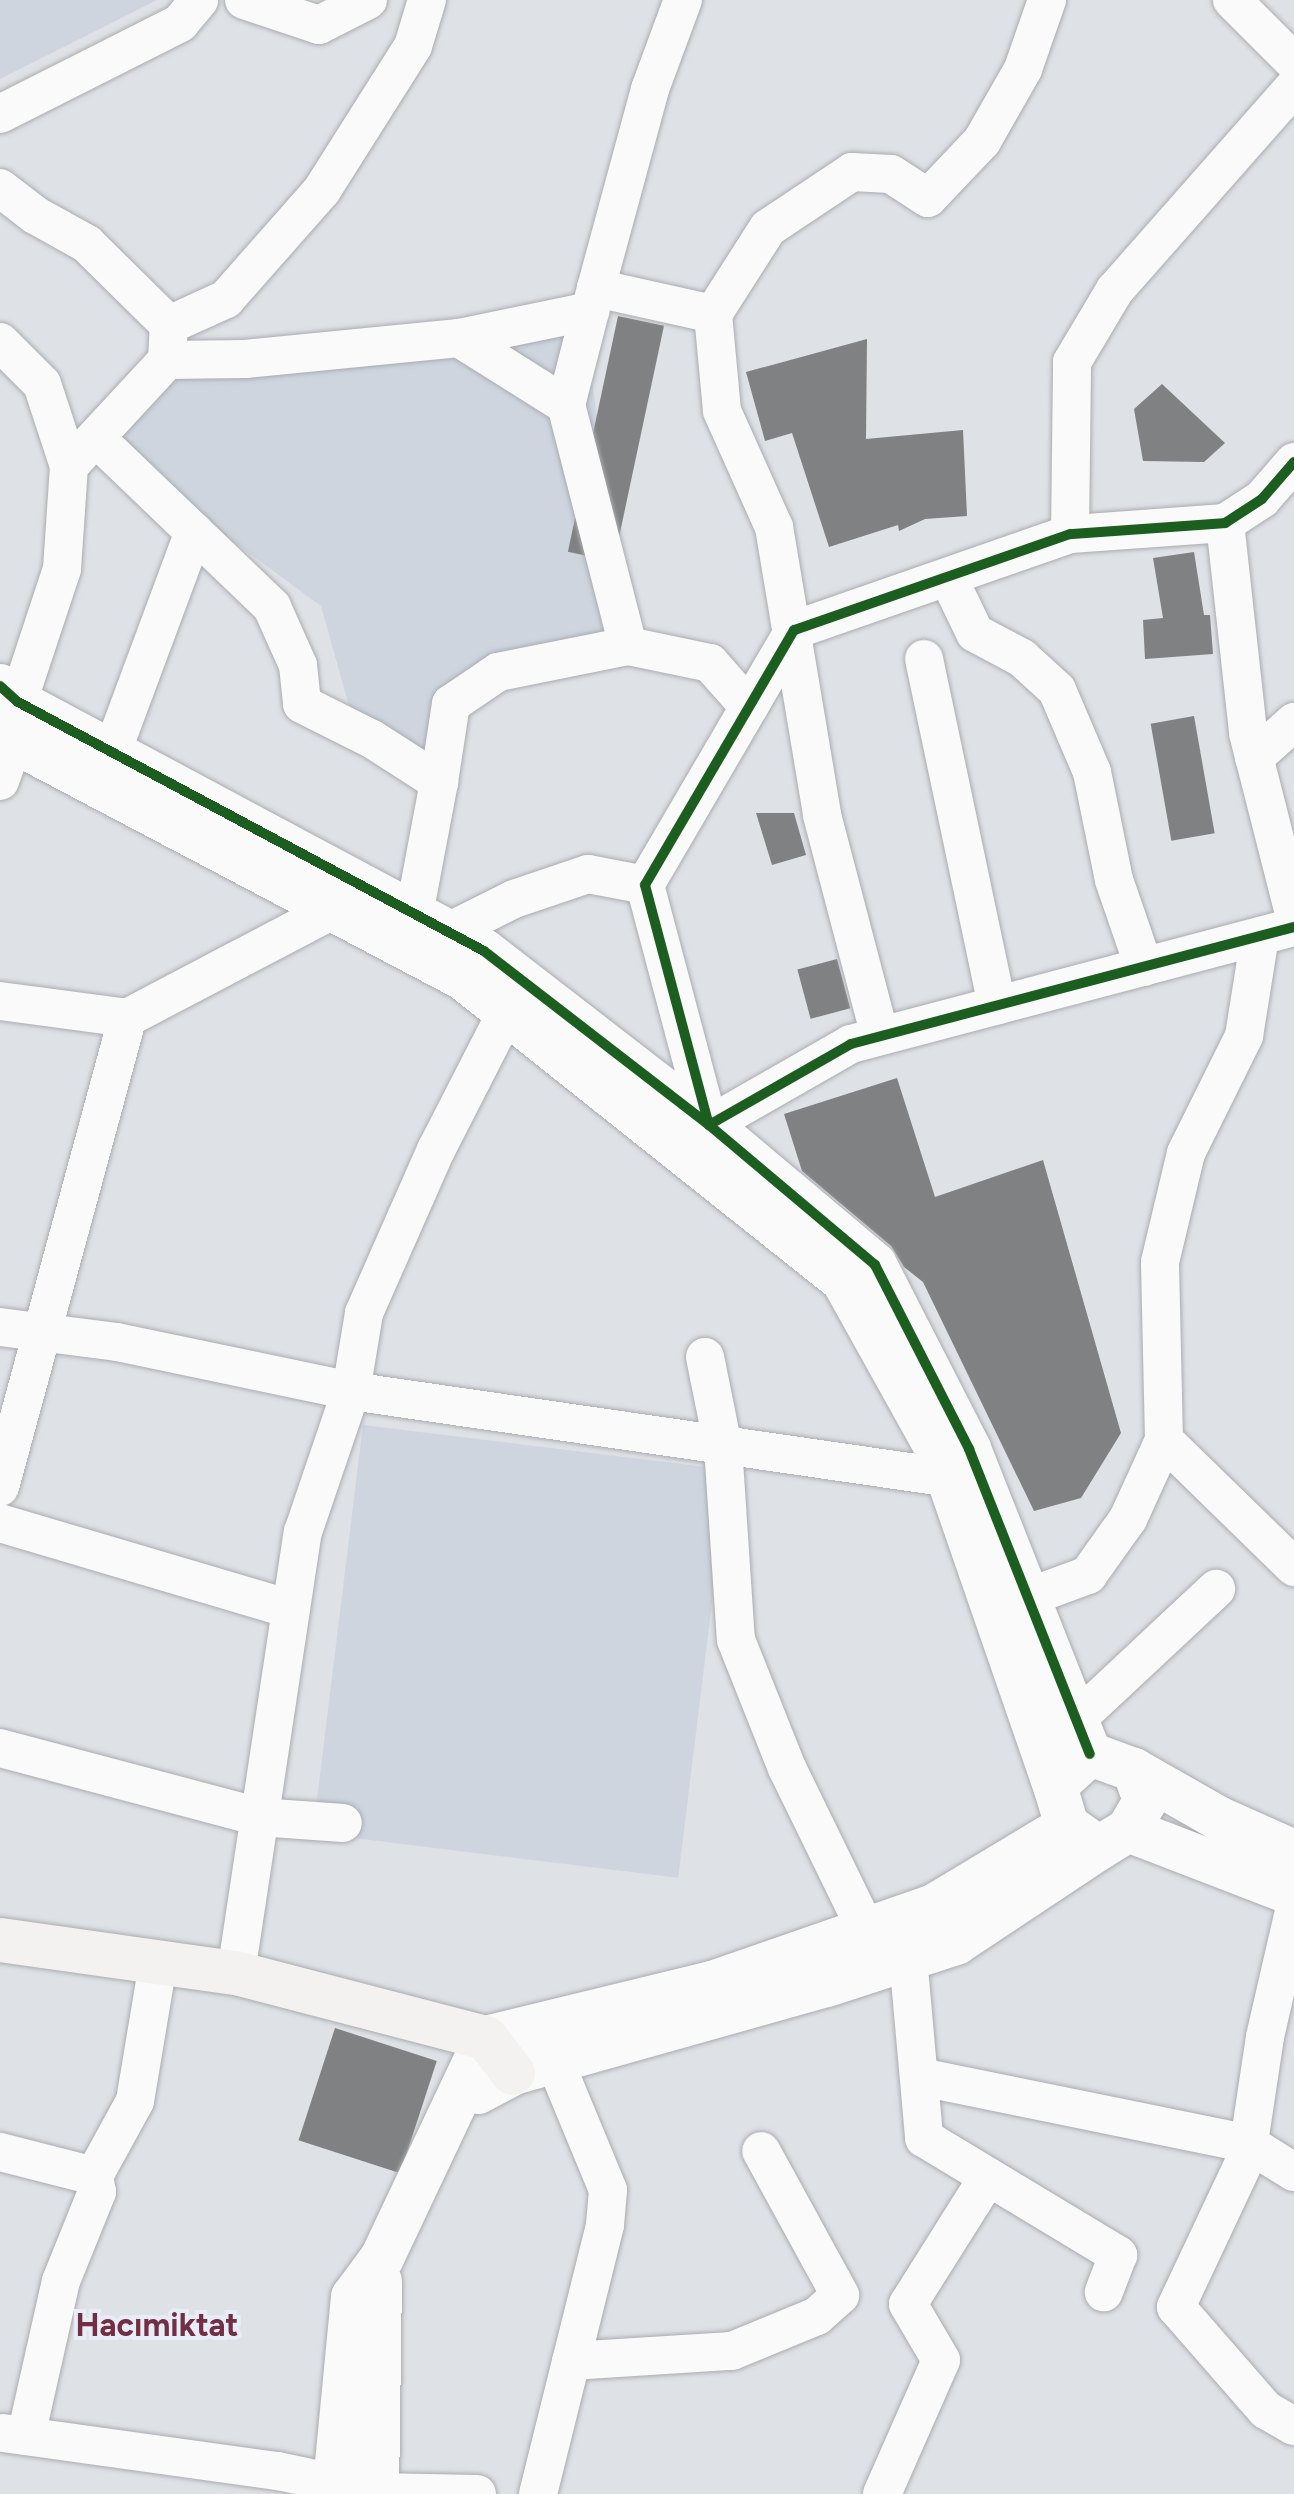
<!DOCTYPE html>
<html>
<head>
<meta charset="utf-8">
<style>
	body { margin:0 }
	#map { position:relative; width:1294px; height:2494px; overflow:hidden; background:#dee1e5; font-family:Figtree,sans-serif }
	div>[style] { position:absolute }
	.built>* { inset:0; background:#ced5df; transform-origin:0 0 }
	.building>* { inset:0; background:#808182; transform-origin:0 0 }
	.roads { filter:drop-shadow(0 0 2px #aaacb0) drop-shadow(0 0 2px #aaacb0) }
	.minor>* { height:38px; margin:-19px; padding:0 19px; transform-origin:19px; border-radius:19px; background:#fafafb }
	.tertiary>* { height:44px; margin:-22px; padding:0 22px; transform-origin:22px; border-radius:22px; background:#fafafb }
	.secondary>* { height:44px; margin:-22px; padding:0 22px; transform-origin:22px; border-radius:22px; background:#f3f2f0 }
	.cycleway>* { height:10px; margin:-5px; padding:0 5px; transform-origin:5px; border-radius:5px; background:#1b5e20 }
	span { translate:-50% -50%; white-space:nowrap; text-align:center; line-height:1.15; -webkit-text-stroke:8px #e8edf5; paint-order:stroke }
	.district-label { font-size:32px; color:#722e45; font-weight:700 }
</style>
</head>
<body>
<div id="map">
	<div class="built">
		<div style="clip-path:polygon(0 0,157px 0,0 79px)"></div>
		<div style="clip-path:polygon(585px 329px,628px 646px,451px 704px,439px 782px,356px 731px,321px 606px,111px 452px,167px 360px)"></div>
		<div style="left:363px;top:1425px;width:368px;height:411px;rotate:7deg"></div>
	</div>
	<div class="building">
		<div style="left:618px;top:316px;width:47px;height:241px;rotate:12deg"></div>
		<div style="clip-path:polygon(867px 339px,866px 439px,963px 430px,967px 516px,925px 519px,899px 531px,898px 525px,829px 547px,792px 433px,765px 441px,746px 372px)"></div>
		<div style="clip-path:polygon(1162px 384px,1225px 443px,1204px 462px,1143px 461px,1134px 409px)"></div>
		<div style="clip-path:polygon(1194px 552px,1204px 615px,1210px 615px,1213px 654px,1145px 659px,1143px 620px,1163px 618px,1153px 558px)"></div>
		<div style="left:1194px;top:716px;width:119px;height:44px;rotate:80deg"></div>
		<div style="clip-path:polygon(756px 813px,794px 813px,806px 855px,772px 865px)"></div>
		<div style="left:837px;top:959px;width:51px;height:41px;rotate:75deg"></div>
		<div style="clip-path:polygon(897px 1078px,935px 1197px,1043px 1160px,1121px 1433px,1081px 1498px,1034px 1511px,923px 1282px,904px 1267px,891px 1246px,802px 1171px,784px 1114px)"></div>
		<div style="left:335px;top:2028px;width:107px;height:118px;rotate:18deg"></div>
	</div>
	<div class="roads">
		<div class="minor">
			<div style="left:244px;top:0;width:79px;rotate:18.4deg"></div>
			<div style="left:319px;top:25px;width:55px;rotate:-27deg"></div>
			<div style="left:1232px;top:0;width:88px;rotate:45deg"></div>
			<div style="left:0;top:114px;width:202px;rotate:-26.8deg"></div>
			<div style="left:180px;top:23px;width:30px;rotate:-50deg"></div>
			<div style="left:0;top:188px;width:44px;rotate:37.6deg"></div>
			<div style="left:35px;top:215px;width:60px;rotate:29.1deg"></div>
			<div style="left:87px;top:244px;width:115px;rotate:44.6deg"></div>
			<div style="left:596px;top:288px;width:206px;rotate:-74.8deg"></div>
			<div style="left:650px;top:89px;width:95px;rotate:-69.7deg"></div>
			<div style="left:713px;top:314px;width:102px;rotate:-57.4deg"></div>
			<div style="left:768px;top:228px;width:101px;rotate:-33.7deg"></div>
			<div style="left:852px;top:172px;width:39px;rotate:3deg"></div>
			<div style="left:891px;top:174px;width:44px;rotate:33deg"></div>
			<div style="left:928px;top:198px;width:79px;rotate:-46.5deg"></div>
			<div style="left:982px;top:141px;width:83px;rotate:-60.3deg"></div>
			<div style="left:1023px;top:69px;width:73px;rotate:-70.8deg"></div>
			<div style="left:459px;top:338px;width:134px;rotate:-11.6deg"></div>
			<div style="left:0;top:342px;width:59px;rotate:45deg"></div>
			<div style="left:42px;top:384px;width:86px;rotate:71.8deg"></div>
			<div style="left:69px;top:466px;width:144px;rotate:-47.2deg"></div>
			<div style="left:167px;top:360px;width:78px;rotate:-0.7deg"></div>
			<div style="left:245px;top:359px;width:215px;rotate:-5.6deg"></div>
			<div style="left:459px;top:338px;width:126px;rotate:32.1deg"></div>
			<div style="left:167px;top:360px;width:35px;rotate:-87deg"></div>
			<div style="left:169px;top:325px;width:63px;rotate:-24.5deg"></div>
			<div style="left:226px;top:299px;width:145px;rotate:-48.6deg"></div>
			<div style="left:322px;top:190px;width:170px;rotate:-57.7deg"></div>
			<div style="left:413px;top:46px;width:48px;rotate:-73.1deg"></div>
			<div style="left:96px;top:438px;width:244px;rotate:43.8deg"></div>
			<div style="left:272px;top:607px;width:64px;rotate:65.9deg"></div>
			<div style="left:298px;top:665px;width:39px;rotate:84deg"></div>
			<div style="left:302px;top:704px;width:78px;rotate:26.6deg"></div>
			<div style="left:372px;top:739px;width:80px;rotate:32.7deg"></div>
			<div style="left:439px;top:782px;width:134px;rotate:100.7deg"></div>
			<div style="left:1294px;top:462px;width:49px;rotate:130.9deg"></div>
			<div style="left:1262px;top:499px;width:44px;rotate:147deg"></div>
			<div style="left:1225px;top:523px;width:155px;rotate:175.9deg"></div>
			<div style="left:1070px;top:534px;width:292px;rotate:160.8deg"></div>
			<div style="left:794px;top:630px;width:295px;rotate:120.3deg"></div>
			<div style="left:645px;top:885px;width:248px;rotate:75.1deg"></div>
			<div style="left:709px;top:1125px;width:163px;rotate:-29.7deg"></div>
			<div style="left:851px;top:1044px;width:458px;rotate:-14.8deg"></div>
			<div style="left:1225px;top:523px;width:211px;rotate:83.7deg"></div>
			<div style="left:1248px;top:733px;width:187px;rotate:75.7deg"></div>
			<div style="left:1070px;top:534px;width:172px;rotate:-89.3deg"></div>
			<div style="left:1072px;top:362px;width:84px;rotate:-59.2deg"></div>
			<div style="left:1115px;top:290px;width:271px;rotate:-48.6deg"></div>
			<div style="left:948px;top:577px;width:62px;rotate:64.3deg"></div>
			<div style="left:975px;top:633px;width:53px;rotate:28deg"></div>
			<div style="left:1022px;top:658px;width:47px;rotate:42.4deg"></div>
			<div style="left:1057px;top:690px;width:89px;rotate:66.9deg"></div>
			<div style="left:1092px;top:772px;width:110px;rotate:78.5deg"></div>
			<div style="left:1114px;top:880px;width:92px;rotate:71deg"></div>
			<div style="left:924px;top:659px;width:354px;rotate:78.1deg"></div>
			<div style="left:18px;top:702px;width:140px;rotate:-71.7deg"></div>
			<div style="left:62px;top:569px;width:103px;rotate:-86.1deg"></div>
			<div style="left:749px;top:707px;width:59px;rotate:-131.6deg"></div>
			<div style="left:710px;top:663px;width:84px;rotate:-168.3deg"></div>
			<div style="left:628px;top:646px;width:249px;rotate:-104.4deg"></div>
			<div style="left:566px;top:405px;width:121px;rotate:-75.6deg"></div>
			<div style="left:596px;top:288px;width:120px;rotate:12.5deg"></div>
			<div style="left:713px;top:314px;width:97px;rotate:84.7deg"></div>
			<div style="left:722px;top:411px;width:127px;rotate:65.9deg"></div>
			<div style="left:774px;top:527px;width:292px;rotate:80.5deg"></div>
			<div style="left:822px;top:815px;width:228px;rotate:75.3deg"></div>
			<div style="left:112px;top:752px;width:235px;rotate:-69.6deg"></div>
			<div style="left:1254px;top:758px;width:54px;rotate:-42deg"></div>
			<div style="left:0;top:781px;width:42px;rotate:-70.7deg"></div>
			<div style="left:439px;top:782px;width:79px;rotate:-81.3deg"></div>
			<div style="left:451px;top:704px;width:57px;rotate:-34.2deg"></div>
			<div style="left:498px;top:672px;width:133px;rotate:-11.3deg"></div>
			<div style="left:448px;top:932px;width:74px;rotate:-26.6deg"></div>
			<div style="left:514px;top:899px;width:78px;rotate:-18.7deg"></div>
			<div style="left:588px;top:874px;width:58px;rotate:10.9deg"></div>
			<div style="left:0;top:1001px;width:128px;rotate:7.6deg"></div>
			<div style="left:127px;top:1018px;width:233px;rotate:-27.7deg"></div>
			<div style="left:0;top:1327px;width:118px;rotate:7.3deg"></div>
			<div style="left:117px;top:1342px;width:239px;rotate:11.8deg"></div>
			<div style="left:351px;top:1391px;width:605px;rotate:8.26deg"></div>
			<div style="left:705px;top:1357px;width:91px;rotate:78.6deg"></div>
			<div style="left:723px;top:1446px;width:194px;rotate:86.2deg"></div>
			<div style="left:736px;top:1640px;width:138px;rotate:68.3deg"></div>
			<div style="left:787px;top:1768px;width:180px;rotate:64deg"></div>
			<div style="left:1164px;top:1440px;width:182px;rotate:44.3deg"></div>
			<div style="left:0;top:1487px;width:486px;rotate:-74.8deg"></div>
			<div style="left:0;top:1523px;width:303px;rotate:16.5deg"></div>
			<div style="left:999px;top:1608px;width:95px;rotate:-20.3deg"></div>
			<div style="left:1088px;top:1575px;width:69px;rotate:-54.5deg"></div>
			<div style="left:1128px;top:1519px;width:87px;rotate:-65.5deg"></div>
			<div style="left:1164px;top:1440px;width:178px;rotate:-91.3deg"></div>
			<div style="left:1160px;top:1262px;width:112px;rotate:-76.6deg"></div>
			<div style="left:1186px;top:1153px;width:131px;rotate:-63.6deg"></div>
			<div style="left:1244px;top:1036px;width:101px;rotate:-80.9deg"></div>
			<div style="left:1076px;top:1720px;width:192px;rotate:-43.1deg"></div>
			<div style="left:0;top:1748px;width:268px;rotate:14.9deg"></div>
			<div style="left:259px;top:1817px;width:84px;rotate:4.1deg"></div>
			<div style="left:1294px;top:1911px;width:129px;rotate:103deg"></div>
			<div style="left:1265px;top:2037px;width:120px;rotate:98.6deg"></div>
			<div style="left:1247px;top:2156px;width:167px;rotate:115.2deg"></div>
			<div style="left:1176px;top:2307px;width:137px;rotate:48.9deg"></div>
			<div style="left:1266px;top:2410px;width:32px;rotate:30deg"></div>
			<div style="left:908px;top:1957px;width:182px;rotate:84.9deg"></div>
			<div style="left:924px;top:2138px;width:227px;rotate:31.1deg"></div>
			<div style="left:1118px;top:2255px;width:40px;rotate:111deg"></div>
			<div style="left:236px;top:1973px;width:446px;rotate:-81.4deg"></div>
			<div style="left:303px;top:1532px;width:149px;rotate:-71.2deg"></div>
			<div style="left:351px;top:1391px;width:79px;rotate:-80.5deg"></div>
			<div style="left:364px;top:1313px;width:178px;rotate:-66.2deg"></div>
			<div style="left:436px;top:1150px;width:154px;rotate:-62.9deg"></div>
			<div style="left:921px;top:2077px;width:335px;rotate:11.5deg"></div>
			<div style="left:1249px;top:2144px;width:53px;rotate:31.9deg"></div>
			<div style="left:0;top:2152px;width:97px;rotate:14.3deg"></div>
			<div style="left:571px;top:2361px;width:161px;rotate:-3.6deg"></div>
			<div style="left:732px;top:2351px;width:92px;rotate:-22.4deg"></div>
			<div style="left:817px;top:2316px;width:31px;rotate:-42deg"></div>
			<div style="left:840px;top:2295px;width:164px;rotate:-118.7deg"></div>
			<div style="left:3px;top:2433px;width:278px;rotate:7.9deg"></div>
			<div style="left:278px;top:2471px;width:101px;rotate:12deg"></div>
			<div style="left:377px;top:2492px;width:100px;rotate:1.1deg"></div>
			<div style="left:26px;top:2436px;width:159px;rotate:-77.3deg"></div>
			<div style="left:61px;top:2281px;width:96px;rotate:-68deg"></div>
			<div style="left:97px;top:2192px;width:16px;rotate:-101deg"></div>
			<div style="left:94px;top:2176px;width:85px;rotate:-61.3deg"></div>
			<div style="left:135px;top:2101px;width:140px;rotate:-80.5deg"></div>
			<div style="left:538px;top:2494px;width:277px;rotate:-76deg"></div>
			<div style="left:605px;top:2225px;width:35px;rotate:-85deg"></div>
			<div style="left:608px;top:2190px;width:139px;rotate:-112.5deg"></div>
			<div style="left:882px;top:2494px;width:146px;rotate:-66.2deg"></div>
			<div style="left:941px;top:2360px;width:65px;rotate:-120.5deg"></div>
			<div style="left:908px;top:2304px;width:150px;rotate:-57.8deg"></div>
		</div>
		<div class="tertiary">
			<div style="left:0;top:686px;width:24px;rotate:42deg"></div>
			<div style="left:18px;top:702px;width:528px;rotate:28.12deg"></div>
			<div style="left:484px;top:951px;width:284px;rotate:37.7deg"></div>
			<div style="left:709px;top:1125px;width:217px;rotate:40.1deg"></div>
			<div style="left:875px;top:1265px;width:207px;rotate:62.9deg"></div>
			<div style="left:969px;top:1449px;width:328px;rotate:68.4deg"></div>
			<div style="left:0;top:734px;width:523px;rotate:27.79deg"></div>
			<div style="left:463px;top:978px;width:485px;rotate:38.5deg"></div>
			<div style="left:843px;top:1280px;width:199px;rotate:60.9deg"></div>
			<div style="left:940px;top:1454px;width:351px;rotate:70.9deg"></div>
			<div style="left:1090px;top:1754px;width:47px;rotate:20deg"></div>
			<div style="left:1134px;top:1770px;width:33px;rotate:70deg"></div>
			<div style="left:1145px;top:1801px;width:34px;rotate:120deg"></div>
			<div style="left:1128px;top:1830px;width:34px;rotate:148deg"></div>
			<div style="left:1099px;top:1848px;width:39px;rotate:-145deg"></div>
			<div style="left:1067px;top:1826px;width:42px;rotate:-106.7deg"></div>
			<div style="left:1055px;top:1786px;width:47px;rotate:-42.4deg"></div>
			<div style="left:1134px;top:1770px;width:97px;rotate:29.7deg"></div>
			<div style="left:1218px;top:1818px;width:83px;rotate:24.1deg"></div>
			<div style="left:1128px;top:1830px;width:178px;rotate:21.1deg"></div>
			<div style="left:478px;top:2092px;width:40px;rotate:-28deg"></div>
			<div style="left:513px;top:2073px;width:326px;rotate:-15.7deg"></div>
			<div style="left:827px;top:1985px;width:136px;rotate:-18deg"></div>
			<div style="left:956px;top:1943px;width:172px;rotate:-33.6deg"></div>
			<div style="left:334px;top:2494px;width:198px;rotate:-84.5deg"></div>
			<div style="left:353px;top:2297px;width:49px;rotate:-53.4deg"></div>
			<div style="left:382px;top:2258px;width:243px;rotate:-64.7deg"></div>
			<div style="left:486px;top:2038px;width:233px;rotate:-13.7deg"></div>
			<div style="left:712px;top:1983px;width:235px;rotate:-19.1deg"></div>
			<div style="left:934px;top:1906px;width:155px;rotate:-31deg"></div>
			<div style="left:377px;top:2494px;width:213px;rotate:-89.2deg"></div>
		</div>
		<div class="secondary">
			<div style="left:0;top:1940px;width:238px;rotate:8deg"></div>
			<div style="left:236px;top:1973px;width:258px;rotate:14.6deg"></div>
			<div style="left:486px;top:2038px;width:44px;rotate:52.4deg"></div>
		</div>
	</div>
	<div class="cycleway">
		<div style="left:1294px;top:462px;width:49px;rotate:130.9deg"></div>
		<div style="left:1262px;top:499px;width:44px;rotate:147deg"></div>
		<div style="left:1225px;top:523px;width:155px;rotate:175.9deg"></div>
		<div style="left:1070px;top:534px;width:292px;rotate:160.8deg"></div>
		<div style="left:794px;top:630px;width:295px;rotate:120.3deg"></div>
		<div style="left:645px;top:885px;width:248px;rotate:75.1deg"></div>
		<div style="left:709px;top:1125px;width:163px;rotate:-29.7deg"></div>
		<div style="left:851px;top:1044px;width:458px;rotate:-14.8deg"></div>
		<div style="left:0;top:686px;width:24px;rotate:42deg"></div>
		<div style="left:18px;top:702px;width:528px;rotate:28.12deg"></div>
		<div style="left:484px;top:951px;width:284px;rotate:37.7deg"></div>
		<div style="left:709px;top:1125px;width:217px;rotate:40.1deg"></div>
		<div style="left:875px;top:1265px;width:207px;rotate:62.9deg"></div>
		<div style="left:969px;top:1449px;width:328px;rotate:68.4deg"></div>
	</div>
	<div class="district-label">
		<span style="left:157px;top:2325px">Hacımiktat</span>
	</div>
</div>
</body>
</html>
